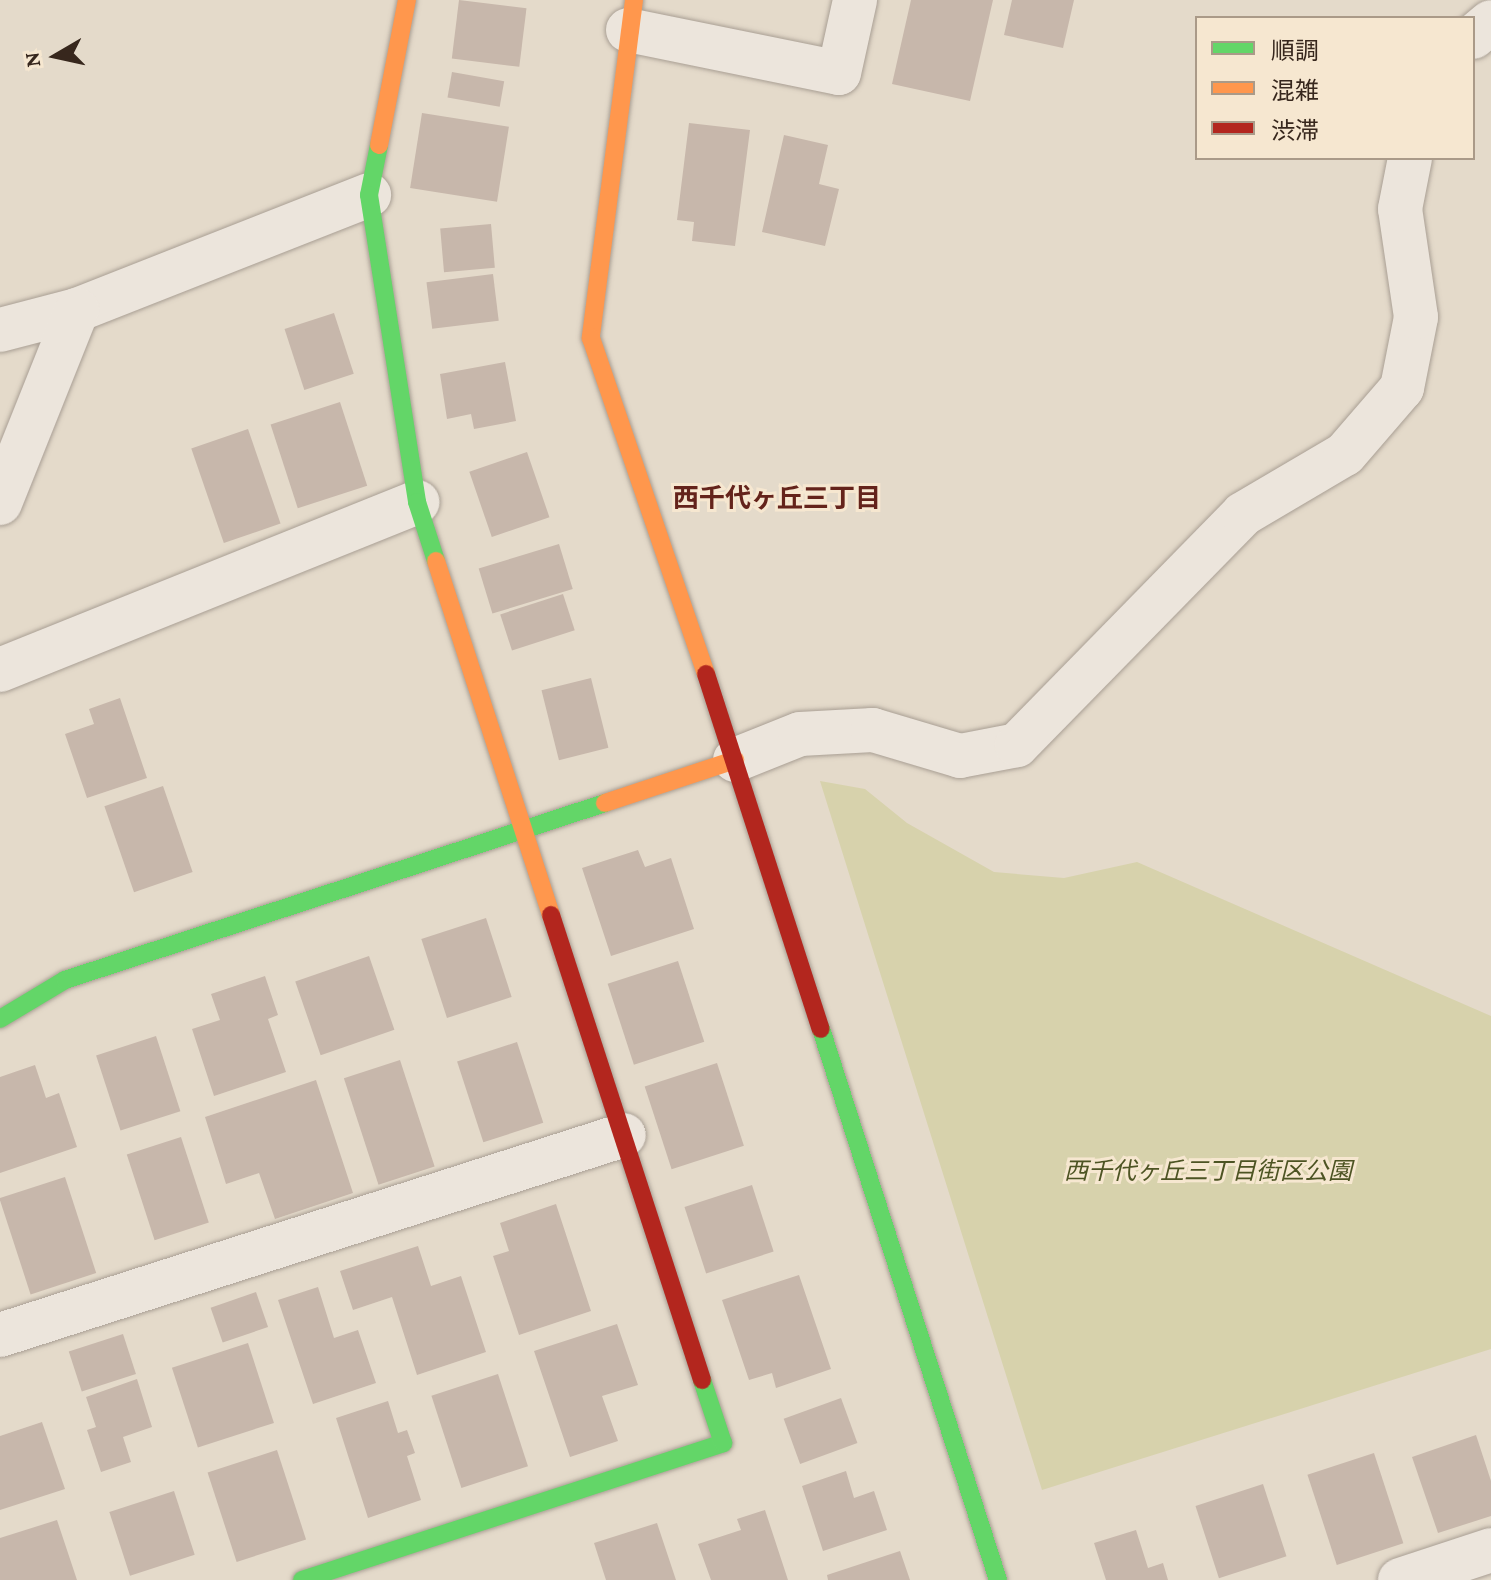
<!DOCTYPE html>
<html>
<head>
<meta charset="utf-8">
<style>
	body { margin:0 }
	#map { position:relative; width:1491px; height:1580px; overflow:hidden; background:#e4daca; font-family:"Crimson Pro","Noto Sans JP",serif }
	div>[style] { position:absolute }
	.green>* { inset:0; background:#d7d2ac }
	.building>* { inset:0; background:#c7b7ab; transform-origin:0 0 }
	.roads { filter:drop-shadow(0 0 2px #a99f94) drop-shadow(0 0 2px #a99f94) }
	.street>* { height:44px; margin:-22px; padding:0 22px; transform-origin:22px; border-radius:22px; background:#ece5dc }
	.fast>* { height:18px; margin:-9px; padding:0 9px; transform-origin:9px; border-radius:9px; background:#63d668 }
	.slow>* { height:18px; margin:-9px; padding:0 9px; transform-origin:9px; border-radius:9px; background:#ff974d }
	.jam>* { height:18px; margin:-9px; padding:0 9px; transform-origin:9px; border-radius:9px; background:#b3261e }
	span { translate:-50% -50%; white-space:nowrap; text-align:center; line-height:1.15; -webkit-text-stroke:6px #f6e7d0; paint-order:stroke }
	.park-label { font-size:24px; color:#4d5423; font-style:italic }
	.neighbourhood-label { font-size:26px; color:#64231b; font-weight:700 }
	.legend { position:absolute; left:1195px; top:16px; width:280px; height:144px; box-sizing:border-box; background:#f6e7d0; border:2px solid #aa9a88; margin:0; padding:10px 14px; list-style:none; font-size:24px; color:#37271d }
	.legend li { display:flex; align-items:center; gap:16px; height:40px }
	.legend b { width:40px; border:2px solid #aa9a88 }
	.north { position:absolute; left:16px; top:16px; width:80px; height:80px; -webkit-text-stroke:6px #f6e7d0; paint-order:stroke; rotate:261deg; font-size:22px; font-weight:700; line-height:32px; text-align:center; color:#37271d }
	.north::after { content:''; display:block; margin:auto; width:28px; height:36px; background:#37271d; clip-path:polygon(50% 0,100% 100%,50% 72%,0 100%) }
</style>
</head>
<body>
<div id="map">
	<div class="green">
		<div style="clip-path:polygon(820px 781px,865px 789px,907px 823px,994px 872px,1064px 878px,1137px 862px,1491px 1016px,1491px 1349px,1042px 1490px)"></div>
	</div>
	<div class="building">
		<div style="left:459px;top:0;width:68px;height:59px;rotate:7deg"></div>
		<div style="clip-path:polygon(911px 0,993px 0,970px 101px,892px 84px)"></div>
		<div style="clip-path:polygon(1012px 0,1074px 0,1063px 48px,1004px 35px)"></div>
		<div style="left:452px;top:72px;width:53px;height:26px;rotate:10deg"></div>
		<div style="left:422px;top:113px;width:88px;height:76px;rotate:9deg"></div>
		<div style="clip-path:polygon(689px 123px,750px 130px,735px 246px,692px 241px,694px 222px,677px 220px)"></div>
		<div style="clip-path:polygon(784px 135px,828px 145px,819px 184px,839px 189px,825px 246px,762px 232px)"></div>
		<div style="left:491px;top:224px;width:44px;height:51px;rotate:85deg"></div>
		<div style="left:493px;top:274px;width:47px;height:67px;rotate:83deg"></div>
		<div style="left:334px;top:313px;width:64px;height:52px;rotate:72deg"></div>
		<div style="clip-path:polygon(505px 362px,516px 421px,474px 429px,471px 414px,447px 419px,440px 374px)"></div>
		<div style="left:340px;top:402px;width:88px;height:73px;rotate:72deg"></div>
		<div style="left:248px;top:429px;width:100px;height:60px;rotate:71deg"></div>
		<div style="left:527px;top:452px;width:69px;height:61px;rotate:71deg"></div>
		<div style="left:559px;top:544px;width:47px;height:84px;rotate:73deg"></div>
		<div style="left:563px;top:594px;width:38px;height:66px;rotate:72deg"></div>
		<div style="left:591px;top:678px;width:72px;height:51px;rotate:76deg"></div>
		<div style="clip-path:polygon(120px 698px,147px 778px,87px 798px,65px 734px,94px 724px,89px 709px)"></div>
		<div style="left:163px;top:786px;width:91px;height:62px;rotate:71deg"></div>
		<div style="clip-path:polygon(638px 850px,645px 867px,671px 858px,694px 929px,611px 956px,582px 868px)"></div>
		<div style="left:486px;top:918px;width:83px;height:68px;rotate:72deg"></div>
		<div style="left:369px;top:956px;width:78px;height:78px;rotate:71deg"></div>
		<div style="left:678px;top:961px;width:85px;height:74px;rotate:72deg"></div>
		<div style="clip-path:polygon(265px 976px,278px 1015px,268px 1019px,286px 1072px,214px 1096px,192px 1029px,220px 1020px,211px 994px)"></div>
		<div style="left:156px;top:1036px;width:79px;height:63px;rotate:72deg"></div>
		<div style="left:517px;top:1042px;width:85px;height:63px;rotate:72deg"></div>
		<div style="left:400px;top:1060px;width:112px;height:59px;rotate:72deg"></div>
		<div style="left:717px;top:1063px;width:87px;height:76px;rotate:72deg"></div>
		<div style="clip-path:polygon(35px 1065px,46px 1098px,59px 1093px,77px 1147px,0 1173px,0 1077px)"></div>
		<div style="clip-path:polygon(316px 1080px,353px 1193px,275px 1219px,259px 1173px,226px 1184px,205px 1117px)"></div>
		<div style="left:181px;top:1137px;width:90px;height:57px;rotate:72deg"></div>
		<div style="left:65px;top:1177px;width:101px;height:69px;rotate:72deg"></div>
		<div style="left:752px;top:1185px;width:70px;height:71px;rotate:72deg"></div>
		<div style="clip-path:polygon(556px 1204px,591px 1311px,519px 1335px,493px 1256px,509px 1251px,500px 1223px)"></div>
		<div style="clip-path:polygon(418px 1246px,431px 1286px,461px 1276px,486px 1352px,417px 1375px,392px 1297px,353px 1310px,340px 1271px)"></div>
		<div style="clip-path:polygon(799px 1275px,831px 1369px,776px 1388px,772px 1373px,749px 1380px,722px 1300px)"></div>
		<div style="clip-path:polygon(318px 1287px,334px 1338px,358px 1330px,376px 1383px,313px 1404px,278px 1300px)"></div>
		<div style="left:256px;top:1292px;width:37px;height:48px;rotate:71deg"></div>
		<div style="clip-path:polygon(617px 1324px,638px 1385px,602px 1396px,618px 1441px,570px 1457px,534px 1351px)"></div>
		<div style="left:123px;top:1334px;width:42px;height:57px;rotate:72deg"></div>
		<div style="left:248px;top:1343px;width:84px;height:80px;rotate:72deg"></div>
		<div style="left:498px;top:1374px;width:97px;height:70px;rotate:72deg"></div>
		<div style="clip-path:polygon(137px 1379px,152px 1427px,123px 1437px,131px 1462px,101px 1472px,87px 1430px,96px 1427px,86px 1397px)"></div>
		<div style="left:841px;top:1398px;width:48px;height:61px;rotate:70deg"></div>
		<div style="clip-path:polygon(388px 1401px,398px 1433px,407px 1430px,415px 1453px,407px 1456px,421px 1500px,368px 1518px,336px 1418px)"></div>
		<div style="clip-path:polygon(42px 1422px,65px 1489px,0 1510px,0 1436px)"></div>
		<div style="clip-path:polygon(1476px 1435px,1491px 1481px,1491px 1516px,1438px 1533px,1412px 1457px)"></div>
		<div style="left:277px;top:1450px;width:94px;height:73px;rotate:72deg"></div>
		<div style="left:1374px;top:1453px;width:95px;height:70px;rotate:72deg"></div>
		<div style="clip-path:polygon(846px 1471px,854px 1498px,874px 1491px,887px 1530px,823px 1551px,802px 1486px)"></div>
		<div style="left:1263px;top:1484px;width:76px;height:71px;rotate:72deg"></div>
		<div style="left:174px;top:1491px;width:67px;height:68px;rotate:72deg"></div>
		<div style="clip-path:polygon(765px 1510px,788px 1580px,711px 1580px,698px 1544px,741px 1530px,737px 1519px)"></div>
		<div style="clip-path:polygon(57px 1520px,77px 1580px,0 1580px,0 1538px)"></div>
		<div style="clip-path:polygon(657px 1523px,676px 1580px,606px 1580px,594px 1543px)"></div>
		<div style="clip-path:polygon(1136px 1530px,1148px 1568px,1163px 1563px,1168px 1580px,1106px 1580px,1094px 1543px)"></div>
		<div style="clip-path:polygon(900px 1551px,910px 1580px,828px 1580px,827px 1575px)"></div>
	</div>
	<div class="roads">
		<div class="street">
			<div style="left:628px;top:30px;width:215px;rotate:11.5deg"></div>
			<div style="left:839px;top:73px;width:75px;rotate:-77.6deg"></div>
			<div style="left:1473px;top:37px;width:23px;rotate:-40deg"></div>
			<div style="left:0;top:330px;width:80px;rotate:-14.6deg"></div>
			<div style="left:77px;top:310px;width:314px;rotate:-21.5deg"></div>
			<div style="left:0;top:503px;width:208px;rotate:-68.2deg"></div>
			<div style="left:0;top:670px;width:450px;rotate:-21.9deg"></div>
			<div style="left:735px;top:760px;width:70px;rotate:-21.8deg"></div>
			<div style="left:800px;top:734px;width:73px;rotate:-3.1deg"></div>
			<div style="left:873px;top:730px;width:91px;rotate:16.6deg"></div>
			<div style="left:960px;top:756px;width:58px;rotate:-10.9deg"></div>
			<div style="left:1017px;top:745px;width:323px;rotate:-45.6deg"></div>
			<div style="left:1243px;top:514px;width:118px;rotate:-30.5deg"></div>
			<div style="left:1345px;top:454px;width:87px;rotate:-49.2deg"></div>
			<div style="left:1402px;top:388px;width:72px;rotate:-78.8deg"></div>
			<div style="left:1416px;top:317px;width:109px;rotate:-98.4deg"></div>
			<div style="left:1400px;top:209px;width:52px;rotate:-78.9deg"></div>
			<div style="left:0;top:1335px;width:655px;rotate:-17.77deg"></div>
			<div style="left:1400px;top:1580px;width:96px;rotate:-18.2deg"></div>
		</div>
		<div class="fast">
			<div style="left:379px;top:145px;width:51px;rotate:101.3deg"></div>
			<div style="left:369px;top:195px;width:311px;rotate:81.1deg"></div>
			<div style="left:417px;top:502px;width:62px;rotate:72.1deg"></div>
			<div style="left:0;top:1019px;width:76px;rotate:-31deg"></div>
			<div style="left:65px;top:980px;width:568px;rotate:-18.15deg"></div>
			<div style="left:821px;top:1029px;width:579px;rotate:72.19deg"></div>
			<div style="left:302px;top:1580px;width:443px;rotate:-18deg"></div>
			<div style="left:723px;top:1443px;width:66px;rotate:-108.4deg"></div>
		</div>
		<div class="slow">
			<div style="left:634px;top:0;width:341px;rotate:97.3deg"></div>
			<div style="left:591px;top:338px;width:355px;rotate:71.1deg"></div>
			<div style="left:379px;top:145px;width:148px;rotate:-79.1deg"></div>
			<div style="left:436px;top:561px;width:372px;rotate:72deg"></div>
			<div style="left:605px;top:803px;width:137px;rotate:-18.3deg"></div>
		</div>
		<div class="jam">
			<div style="left:706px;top:674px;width:373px;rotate:72.1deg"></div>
			<div style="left:551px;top:915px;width:489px;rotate:72deg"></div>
		</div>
	</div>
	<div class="park-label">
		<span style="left:1208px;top:1171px">西千代ヶ丘三丁目街区公園</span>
	</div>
	<div class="neighbourhood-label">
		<span style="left:777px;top:499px">西千代ヶ丘三丁目</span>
	</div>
	<ul class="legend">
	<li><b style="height:10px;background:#63d668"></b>順調</li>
	<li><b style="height:10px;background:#ff974d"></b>混雑</li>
	<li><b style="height:10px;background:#b3261e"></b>渋滞</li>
	</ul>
	<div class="north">N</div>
</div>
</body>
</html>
